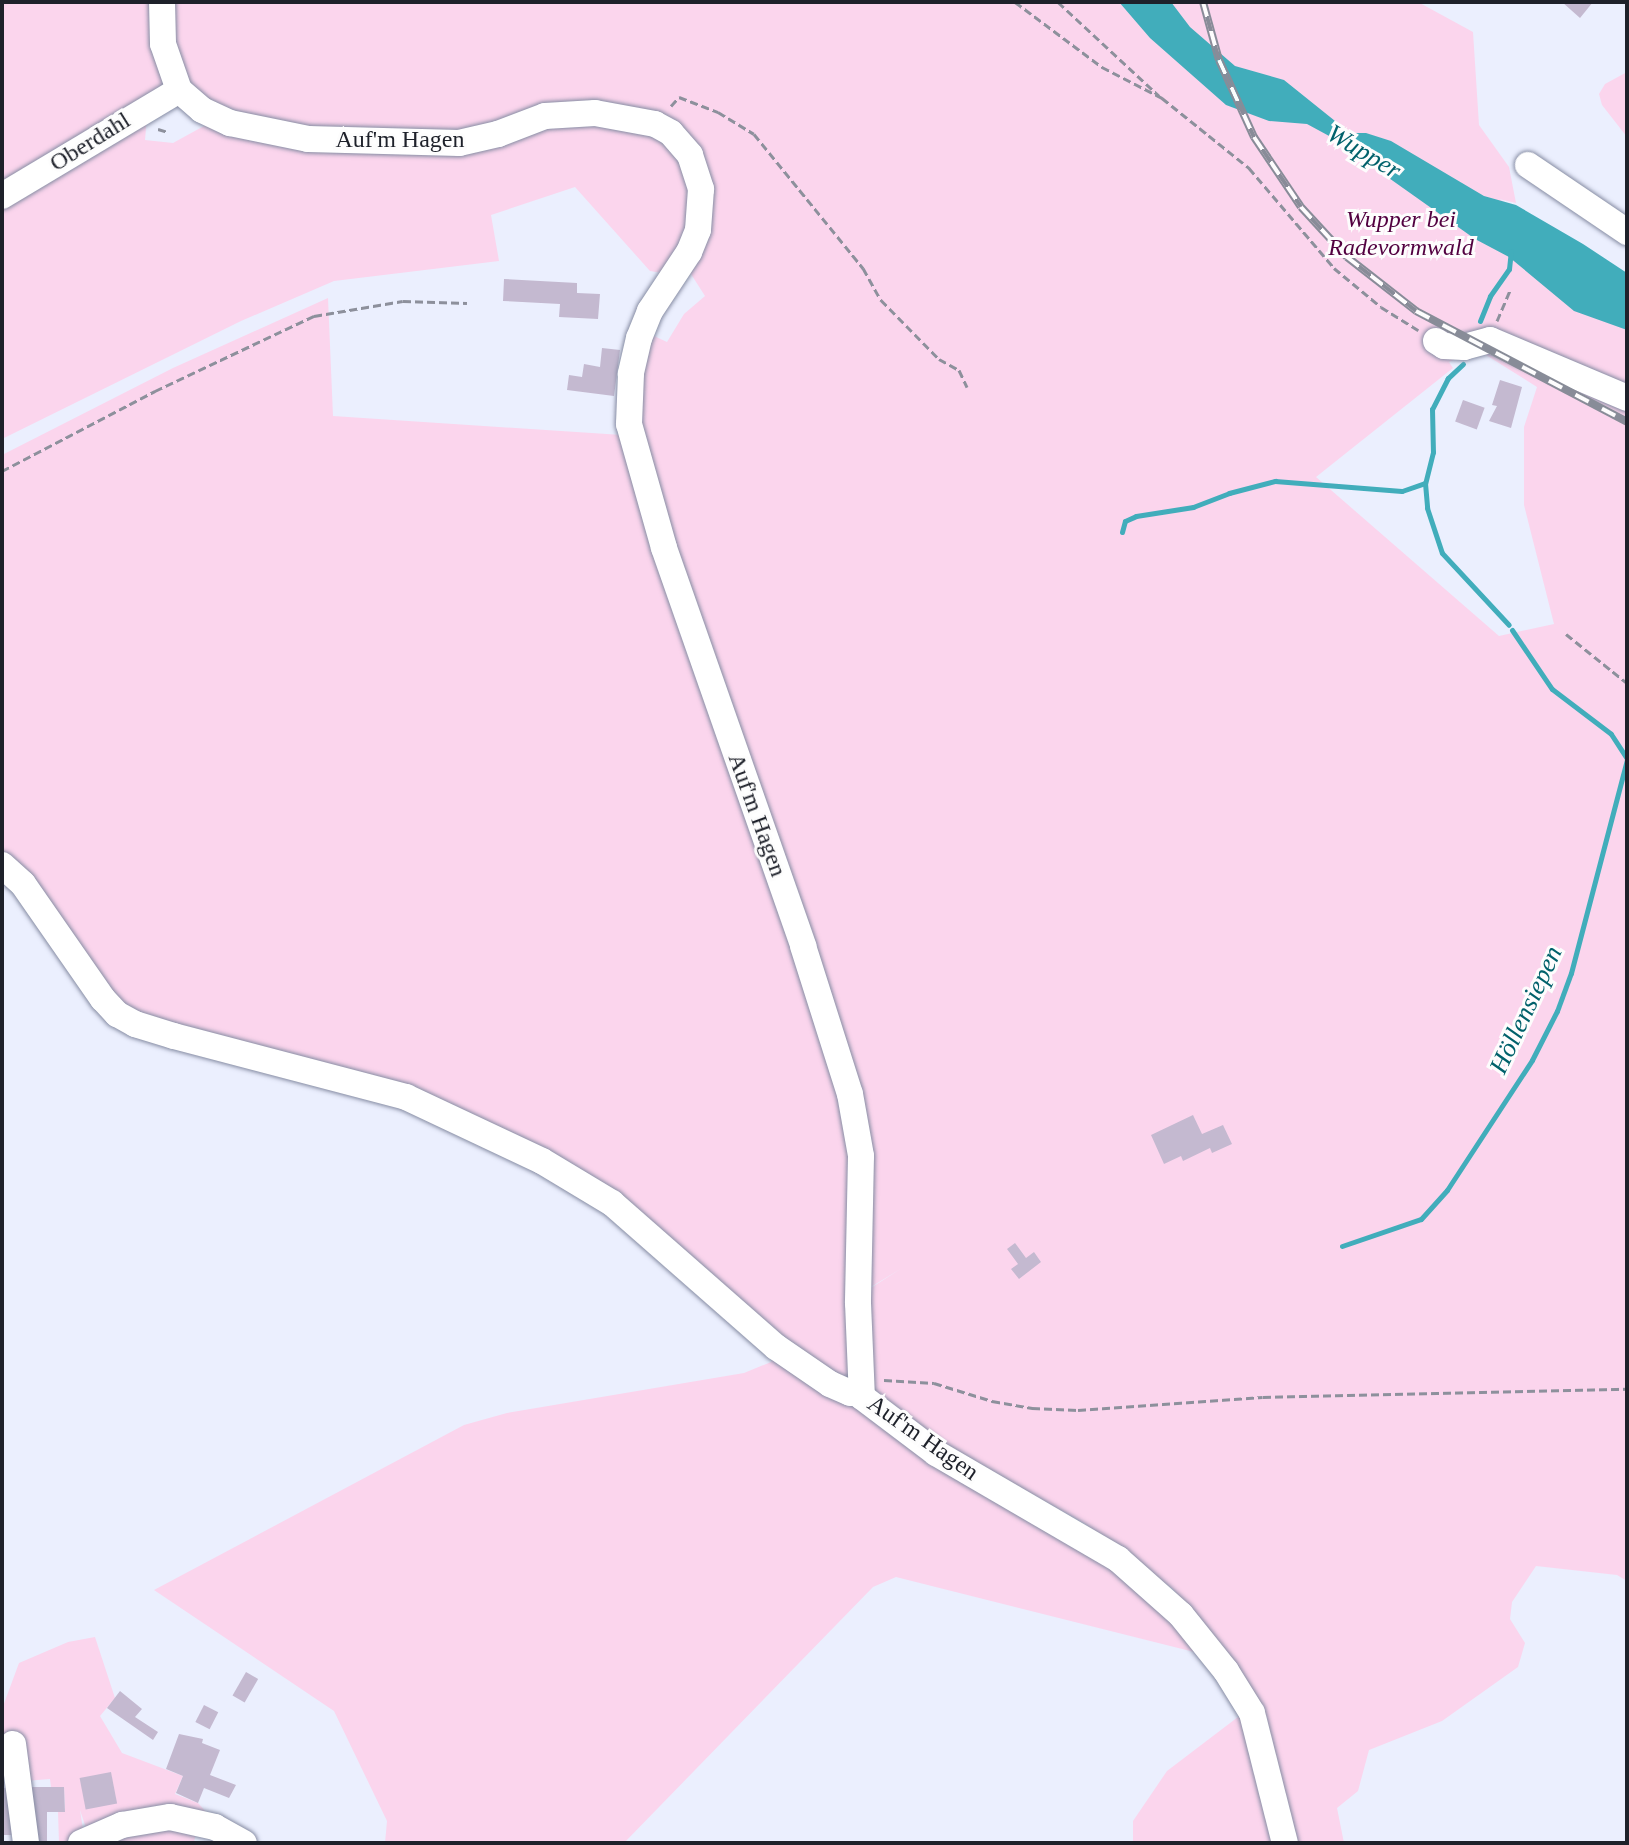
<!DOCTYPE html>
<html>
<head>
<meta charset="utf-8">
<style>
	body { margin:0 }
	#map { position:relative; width:1629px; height:1845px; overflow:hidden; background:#ebeffe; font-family:Georgia,serif }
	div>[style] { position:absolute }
	.green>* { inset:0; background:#fbd5ed }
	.water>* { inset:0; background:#41adbb }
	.stream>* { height:5px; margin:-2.5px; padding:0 2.5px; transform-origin:2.5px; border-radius:2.5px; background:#41adbb }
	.building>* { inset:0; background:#c4b9d0; transform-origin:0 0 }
	.path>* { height:3px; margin-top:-1.5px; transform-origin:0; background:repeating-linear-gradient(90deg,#8d909c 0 8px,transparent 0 12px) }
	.roads { filter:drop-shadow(0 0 2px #868ca3) drop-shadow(0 0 2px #868ca3) }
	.minor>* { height:26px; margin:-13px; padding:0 13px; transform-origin:13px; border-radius:13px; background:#fff }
	.rail>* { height:8px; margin-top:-4px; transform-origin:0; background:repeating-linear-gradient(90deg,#fdfdfd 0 15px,#888c98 0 30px); box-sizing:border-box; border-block:2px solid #888c98 }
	span { translate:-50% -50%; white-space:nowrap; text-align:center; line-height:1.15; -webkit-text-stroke:6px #fdfdfd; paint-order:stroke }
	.street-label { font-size:24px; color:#1e212a }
	.park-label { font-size:24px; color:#520040; font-style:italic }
	.water-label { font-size:26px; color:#00616b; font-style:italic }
	.frame { position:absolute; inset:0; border:4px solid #1e212a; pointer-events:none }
</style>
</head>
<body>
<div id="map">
	<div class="green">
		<div style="clip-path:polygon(2px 2px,155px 2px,164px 85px,2px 191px)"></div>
		<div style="clip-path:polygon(evenodd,168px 2px,1418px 2px,1473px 32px,1479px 125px,1509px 167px,1516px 203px,1499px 199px,1552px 226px,1627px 274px,1627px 1581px,1617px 1575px,1536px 1566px,1512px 1602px,1510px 1619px,1525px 1643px,1518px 1667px,1442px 1721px,1369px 1750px,1358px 1791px,1337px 1808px,1344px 1843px,1133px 1843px,1133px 1821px,1167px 1771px,1259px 1701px,1240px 1671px,1173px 1589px,1084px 1523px,932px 1438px,793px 1352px,783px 1338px,779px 1344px,599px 1188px,534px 1153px,375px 1085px,198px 1043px,132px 1021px,119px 1012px,93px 981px,40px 903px,8px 861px,2px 859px,2px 455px,173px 368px,328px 298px,333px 416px,622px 435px,691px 648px,797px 948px,843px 1096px,855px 1155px,852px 1300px,902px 1268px,866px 1290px,870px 1216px,868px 1157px,857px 1092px,810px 943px,734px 733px,643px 449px,639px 390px,643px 363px,654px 336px,667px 342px,684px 314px,705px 296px,689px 271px,674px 275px,650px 271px,575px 187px,491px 215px,499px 261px,334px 281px,241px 321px,2px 439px,2px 208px,113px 136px,147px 117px,145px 140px,173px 143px,213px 121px,300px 144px,460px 147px,500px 139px,533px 125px,530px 117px,478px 135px,443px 138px,290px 133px,231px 119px,204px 105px,180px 80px,169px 43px,168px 2px,1478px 350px,1537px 387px,1524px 427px,1524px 505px,1554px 624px,1499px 636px,1316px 477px,1453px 368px,1449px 362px,1478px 350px)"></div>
		<div style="clip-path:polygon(1627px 72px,1627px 137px,1602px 105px,1599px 94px,1605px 84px)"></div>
		<div style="clip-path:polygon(777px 1352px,1074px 1533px,1214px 1657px,896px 1577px,873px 1587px,624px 1843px,385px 1843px,387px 1821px,334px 1711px,154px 1590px,464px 1425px,507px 1413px,744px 1373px,771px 1362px)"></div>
		<div style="clip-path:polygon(95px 1637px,115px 1698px,100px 1716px,122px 1753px,183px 1776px,175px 1794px,198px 1803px,214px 1821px,86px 1828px,80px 1810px,84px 1836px,59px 1843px,58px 1812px,65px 1811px,64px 1787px,51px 1787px,50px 1779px,25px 1781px,2px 1754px,2px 1709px,19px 1663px,68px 1642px)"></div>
		<div style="clip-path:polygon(144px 1827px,196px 1831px,194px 1843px,101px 1843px)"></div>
	</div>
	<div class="water">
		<div style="clip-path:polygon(1119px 2px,1171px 2px,1190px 27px,1235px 66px,1284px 80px,1350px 133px,1366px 133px,1391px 141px,1484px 196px,1516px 205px,1583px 244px,1627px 273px,1627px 330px,1574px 311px,1509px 257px,1475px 239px,1331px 137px,1307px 124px,1269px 121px,1226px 105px,1150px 38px)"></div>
	</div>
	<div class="stream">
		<div style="left:1480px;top:321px;width:27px;rotate:-68deg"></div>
		<div style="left:1490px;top:296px;width:33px;rotate:-55deg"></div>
		<div style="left:1509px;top:269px;width:18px;rotate:-84deg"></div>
		<div style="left:1463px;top:364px;width:21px;rotate:137deg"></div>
		<div style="left:1448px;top:378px;width:35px;rotate:117deg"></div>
		<div style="left:1432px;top:409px;width:43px;rotate:88.7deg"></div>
		<div style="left:1433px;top:452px;width:32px;rotate:104deg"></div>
		<div style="left:1425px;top:483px;width:25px;rotate:85deg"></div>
		<div style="left:1427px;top:508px;width:47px;rotate:71.6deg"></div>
		<div style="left:1442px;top:553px;width:98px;rotate:47.1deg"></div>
		<div style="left:1122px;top:532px;width:11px;rotate:-75deg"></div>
		<div style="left:1125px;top:521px;width:12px;rotate:-24deg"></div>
		<div style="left:1136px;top:516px;width:58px;rotate:-9deg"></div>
		<div style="left:1193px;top:507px;width:39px;rotate:-21deg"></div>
		<div style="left:1229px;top:493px;width:48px;rotate:-14.6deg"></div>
		<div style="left:1275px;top:481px;width:127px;rotate:4.5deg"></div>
		<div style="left:1402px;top:491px;width:24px;rotate:-19deg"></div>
		<div style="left:1512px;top:630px;width:71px;rotate:55.9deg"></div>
		<div style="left:1552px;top:689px;width:74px;rotate:37.3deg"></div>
		<div style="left:1611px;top:734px;width:30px;rotate:57deg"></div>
		<div style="left:1342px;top:1246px;width:83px;rotate:-18.9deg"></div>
		<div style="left:1421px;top:1219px;width:39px;rotate:-48deg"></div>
		<div style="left:1447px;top:1190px;width:155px;rotate:-56.8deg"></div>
		<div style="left:1532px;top:1060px;width:55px;rotate:-63deg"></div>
		<div style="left:1557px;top:1011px;width:40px;rotate:-69.8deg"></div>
		<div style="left:1571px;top:973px;width:220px;rotate:-75.3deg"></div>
	</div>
	<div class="building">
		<div style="clip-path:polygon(1562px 2px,1593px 2px,1580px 18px)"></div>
		<div style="clip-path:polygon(504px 279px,577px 283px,577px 293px,600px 294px,598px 319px,559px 317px,560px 304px,503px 301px)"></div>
		<div style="clip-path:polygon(602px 348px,620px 350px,614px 396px,567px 390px,569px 375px,582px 377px,584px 364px,600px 367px)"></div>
		<div style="clip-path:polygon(1500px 380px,1522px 387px,1511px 428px,1489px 421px,1497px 406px,1492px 405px)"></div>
		<div style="left:1463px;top:400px;width:23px;height:23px;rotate:20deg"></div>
		<div style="clip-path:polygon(1193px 1115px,1202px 1134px,1223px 1125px,1232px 1144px,1212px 1153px,1210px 1148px,1183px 1161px,1181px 1156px,1164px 1164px,1151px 1135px)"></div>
		<div style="clip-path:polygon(1015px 1243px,1026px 1258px,1034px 1252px,1041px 1262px,1019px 1279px,1011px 1269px,1018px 1264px,1007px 1249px)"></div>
		<div style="left:246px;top:1672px;width:14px;height:27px;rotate:30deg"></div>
		<div style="clip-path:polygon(120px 1691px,142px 1709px,135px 1717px,158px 1732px,153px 1740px,107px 1708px)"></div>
		<div style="left:204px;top:1705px;width:16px;height:19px;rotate:27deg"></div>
		<div style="clip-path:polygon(179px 1734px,203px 1739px,202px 1743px,220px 1750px,210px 1775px,236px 1785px,229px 1798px,204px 1788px,198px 1803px,176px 1793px,183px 1776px,166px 1769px)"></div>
		<div style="left:111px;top:1772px;width:32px;height:32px;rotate:79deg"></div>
		<div style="clip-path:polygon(32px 1787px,64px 1787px,65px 1812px,47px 1812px,47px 1843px,32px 1843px)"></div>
		<div style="clip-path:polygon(2px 1788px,10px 1788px,12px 1835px,2px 1835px)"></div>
	</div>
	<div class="path">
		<div style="left:1015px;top:2px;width:109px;rotate:36.8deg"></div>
		<div style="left:1102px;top:67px;width:68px;rotate:27.3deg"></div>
		<div style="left:1162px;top:98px;width:112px;rotate:38.8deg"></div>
		<div style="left:1249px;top:168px;width:131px;rotate:49.6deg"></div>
		<div style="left:1334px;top:268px;width:61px;rotate:39.7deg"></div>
		<div style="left:1381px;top:307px;width:44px;rotate:31.9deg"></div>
		<div style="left:1058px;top:2px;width:138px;rotate:42.9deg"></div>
		<div style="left:671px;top:106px;width:12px;rotate:-48deg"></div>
		<div style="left:679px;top:97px;width:42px;rotate:21deg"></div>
		<div style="left:718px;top:112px;width:42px;rotate:31.4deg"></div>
		<div style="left:754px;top:134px;width:173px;rotate:50.9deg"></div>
		<div style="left:863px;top:268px;width:37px;rotate:61deg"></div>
		<div style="left:881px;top:300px;width:83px;rotate:45.5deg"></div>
		<div style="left:939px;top:359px;width:23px;rotate:29deg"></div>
		<div style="left:959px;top:370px;width:19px;rotate:65deg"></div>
		<div style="left:158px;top:129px;width:10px;rotate:17deg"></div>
		<div style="left:1497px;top:321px;width:33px;rotate:-67deg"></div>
		<div style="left:2px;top:471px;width:173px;rotate:-27.6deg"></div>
		<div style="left:155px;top:391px;width:176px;rotate:-25.3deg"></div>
		<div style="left:314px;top:316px;width:90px;rotate:-9.6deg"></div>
		<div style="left:403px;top:301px;width:64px;rotate:1.8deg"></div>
		<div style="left:1566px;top:634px;width:78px;rotate:38.8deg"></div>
		<div style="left:884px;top:1380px;width:50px;rotate:3.4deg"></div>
		<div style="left:934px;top:1383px;width:61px;rotate:17.2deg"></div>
		<div style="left:992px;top:1401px;width:41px;rotate:9.9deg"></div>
		<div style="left:1032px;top:1408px;width:46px;rotate:2.5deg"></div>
		<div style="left:1078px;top:1410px;width:185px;rotate:-4deg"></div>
		<div style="left:1263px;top:1397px;width:364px;rotate:-1.3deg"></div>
	</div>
	<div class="roads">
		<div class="minor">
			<div style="left:162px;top:2px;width:42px;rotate:88.6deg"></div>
			<div style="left:163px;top:44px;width:49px;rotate:70.8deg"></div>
			<div style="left:179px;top:90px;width:30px;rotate:41deg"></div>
			<div style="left:202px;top:110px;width:31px;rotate:25deg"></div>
			<div style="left:230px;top:123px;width:80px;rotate:11.6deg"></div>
			<div style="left:308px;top:139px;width:151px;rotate:1.5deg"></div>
			<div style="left:459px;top:143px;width:40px;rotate:-13deg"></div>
			<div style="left:498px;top:134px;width:50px;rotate:-21deg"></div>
			<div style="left:545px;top:116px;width:50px;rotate:-3.4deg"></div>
			<div style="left:595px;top:113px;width:61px;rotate:10.4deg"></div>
			<div style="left:655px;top:124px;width:18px;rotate:29deg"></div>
			<div style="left:671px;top:133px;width:29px;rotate:49deg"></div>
			<div style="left:690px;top:155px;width:36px;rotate:72deg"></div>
			<div style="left:701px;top:189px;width:41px;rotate:94.2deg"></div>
			<div style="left:698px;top:230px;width:24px;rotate:112deg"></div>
			<div style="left:689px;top:252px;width:71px;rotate:123.5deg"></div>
			<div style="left:650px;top:311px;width:29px;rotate:112deg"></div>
			<div style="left:639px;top:338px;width:37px;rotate:103deg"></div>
			<div style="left:631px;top:374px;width:50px;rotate:92.3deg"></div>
			<div style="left:629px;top:424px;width:129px;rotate:74.2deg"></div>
			<div style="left:664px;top:548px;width:422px;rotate:70.7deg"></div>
			<div style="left:803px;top:946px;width:155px;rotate:72.4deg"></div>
			<div style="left:850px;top:1094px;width:63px;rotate:79.9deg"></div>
			<div style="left:861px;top:1156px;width:147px;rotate:91.2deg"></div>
			<div style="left:858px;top:1303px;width:94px;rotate:87.6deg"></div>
			<div style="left:862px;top:1397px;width:93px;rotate:37.1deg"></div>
			<div style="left:936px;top:1453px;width:211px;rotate:30.2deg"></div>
			<div style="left:1118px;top:1559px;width:84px;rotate:41.6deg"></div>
			<div style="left:1181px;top:1615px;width:72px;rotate:51.2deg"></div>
			<div style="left:1226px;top:1671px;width:49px;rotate:58.2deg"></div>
			<div style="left:1252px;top:1713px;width:134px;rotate:75.8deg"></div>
			<div style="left:1528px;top:165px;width:120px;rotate:34.1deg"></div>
			<div style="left:2px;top:196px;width:206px;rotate:-30.9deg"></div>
			<div style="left:1436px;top:341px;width:9px;rotate:32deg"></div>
			<div style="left:1444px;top:346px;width:20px;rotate:3deg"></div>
			<div style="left:1464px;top:347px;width:27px;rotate:-15deg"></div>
			<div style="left:1490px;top:340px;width:149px;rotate:22.9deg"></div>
			<div style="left:2px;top:865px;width:28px;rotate:42deg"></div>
			<div style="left:23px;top:884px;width:140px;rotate:55.2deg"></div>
			<div style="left:103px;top:999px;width:21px;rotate:47deg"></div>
			<div style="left:117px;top:1014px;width:21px;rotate:29deg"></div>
			<div style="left:135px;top:1024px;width:41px;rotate:17.1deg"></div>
			<div style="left:174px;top:1036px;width:240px;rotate:14.7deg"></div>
			<div style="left:406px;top:1097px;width:150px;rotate:25.2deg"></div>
			<div style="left:542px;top:1161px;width:82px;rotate:31deg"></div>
			<div style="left:612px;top:1203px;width:218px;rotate:41.3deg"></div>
			<div style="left:776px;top:1347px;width:65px;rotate:34.4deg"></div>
			<div style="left:830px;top:1384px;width:22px;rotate:24deg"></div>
			<div style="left:850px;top:1393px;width:10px;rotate:-6deg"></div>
			<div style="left:13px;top:1744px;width:100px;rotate:82.5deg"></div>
			<div style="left:81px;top:1843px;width:45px;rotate:-23.7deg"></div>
			<div style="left:122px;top:1825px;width:49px;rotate:-9.5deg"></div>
			<div style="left:170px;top:1817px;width:46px;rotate:12.5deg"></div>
			<div style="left:215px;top:1827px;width:33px;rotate:29deg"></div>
		</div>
	</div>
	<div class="rail">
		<div style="left:1203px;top:2px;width:60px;rotate:74.6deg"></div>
		<div style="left:1219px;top:60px;width:85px;rotate:65.6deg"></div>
		<div style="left:1254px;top:137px;width:84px;rotate:56.1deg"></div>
		<div style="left:1301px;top:207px;width:68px;rotate:47.4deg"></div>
		<div style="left:1347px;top:257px;width:88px;rotate:38deg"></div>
		<div style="left:1416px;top:311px;width:238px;rotate:27.7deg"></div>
	</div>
	<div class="street-label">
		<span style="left:400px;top:140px">Auf'm Hagen</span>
		<span style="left:90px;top:142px;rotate:-32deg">Oberdahl</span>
		<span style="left:757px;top:815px;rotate:70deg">Auf'm Hagen</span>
		<span style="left:923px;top:1438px;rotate:35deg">Auf'm Hagen</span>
	</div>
	<div class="park-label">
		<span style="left:1401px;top:234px">Wupper bei<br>Radevormwald</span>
	</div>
	<div class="water-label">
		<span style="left:1364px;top:152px;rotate:31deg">Wupper</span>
		<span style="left:1526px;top:1010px;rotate:-65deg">Höllensiepen</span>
	</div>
	<div class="frame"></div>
</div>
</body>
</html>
